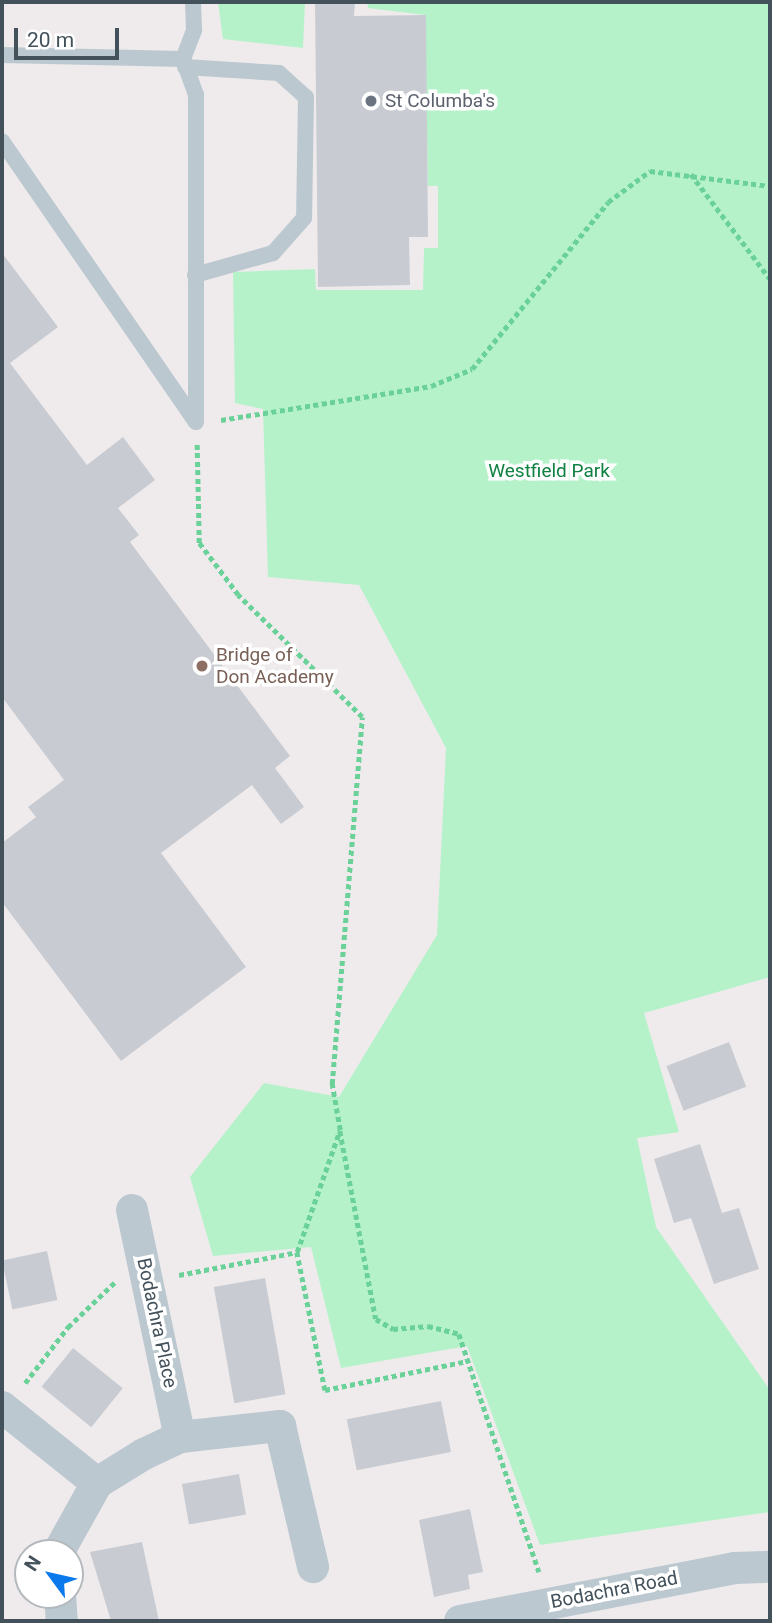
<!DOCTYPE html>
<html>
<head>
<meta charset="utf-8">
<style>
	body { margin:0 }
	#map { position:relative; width:772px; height:1623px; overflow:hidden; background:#efebec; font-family:Roboto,sans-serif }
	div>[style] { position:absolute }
	.green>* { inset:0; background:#b5f2c9 }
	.building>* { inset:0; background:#c8ccd2; transform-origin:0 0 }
	.path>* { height:4.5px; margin-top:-2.25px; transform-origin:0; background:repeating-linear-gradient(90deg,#6ad299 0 5px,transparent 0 8.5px) }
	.lane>* { height:16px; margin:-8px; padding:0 8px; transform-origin:8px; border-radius:8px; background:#bbc8d0 }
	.street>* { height:32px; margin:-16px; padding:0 16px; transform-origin:16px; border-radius:16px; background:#bbc8d0 }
	.dots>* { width:19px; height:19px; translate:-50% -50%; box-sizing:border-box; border:4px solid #fff; border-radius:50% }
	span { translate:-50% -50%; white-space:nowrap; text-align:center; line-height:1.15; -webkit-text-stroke:7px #fff; paint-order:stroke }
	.worship-label { font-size:19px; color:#5b616d }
	.left { translate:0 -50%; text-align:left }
	.park-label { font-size:19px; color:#0f8141 }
	.education-label { font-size:19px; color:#785e54 }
	.street-label { font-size:19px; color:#43515b }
	.frame { position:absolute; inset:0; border:4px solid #43515b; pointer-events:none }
	.north { position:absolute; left:14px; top:1539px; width:70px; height:70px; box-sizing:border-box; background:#fff; border:2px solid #b4b9bd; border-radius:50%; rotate:303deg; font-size:19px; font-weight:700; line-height:28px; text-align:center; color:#43515b }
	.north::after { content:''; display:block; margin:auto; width:24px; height:32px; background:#0a79eb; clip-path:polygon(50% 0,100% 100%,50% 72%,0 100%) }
	.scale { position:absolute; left:14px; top:28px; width:105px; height:32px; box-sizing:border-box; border:4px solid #43515b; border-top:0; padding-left:9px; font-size:21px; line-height:24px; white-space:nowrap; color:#43515b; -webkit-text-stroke:5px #fff; paint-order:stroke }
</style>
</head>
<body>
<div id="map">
	<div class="green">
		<div style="clip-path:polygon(218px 2px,305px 2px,303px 48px,223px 39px)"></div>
		<div style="clip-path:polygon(367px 2px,770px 2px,770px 977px,644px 1013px,679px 1132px,637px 1138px,656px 1227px,770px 1390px,770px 1512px,540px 1545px,467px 1346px,341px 1368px,311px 1247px,213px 1256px,190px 1177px,264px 1083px,339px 1097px,437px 935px,446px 748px,359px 585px,268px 577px,263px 409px,235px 403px,233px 272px,315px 269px,316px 290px,423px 290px,424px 248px,438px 248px,438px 186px,428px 186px,425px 15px,368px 8px)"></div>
	</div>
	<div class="building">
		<div style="clip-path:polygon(315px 2px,355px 2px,354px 16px,426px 15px,428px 237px,409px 237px,410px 285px,318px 287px)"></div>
		<div style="clip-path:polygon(2px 253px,58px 327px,10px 363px,87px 465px,123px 437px,155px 480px,118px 508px,139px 535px,130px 542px,290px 756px,275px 768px,304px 807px,281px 824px,252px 785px,161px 853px,246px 967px,121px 1061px,2px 902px,2px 843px,36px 817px,28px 807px,64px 780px,2px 697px)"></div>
		<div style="left:729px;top:1042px;width:48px;height:67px;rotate:69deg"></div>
		<div style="clip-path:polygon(700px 1144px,722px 1213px,739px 1208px,759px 1269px,714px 1284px,691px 1218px,674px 1223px,654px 1159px)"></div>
		<div style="left:47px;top:1251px;width:50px;height:46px;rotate:78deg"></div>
		<div style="left:265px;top:1278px;width:118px;height:52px;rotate:80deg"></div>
		<div style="left:73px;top:1348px;width:64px;height:50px;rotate:39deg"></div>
		<div style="left:441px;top:1401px;width:52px;height:96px;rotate:79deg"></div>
		<div style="left:239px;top:1474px;width:41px;height:58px;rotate:80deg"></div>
		<div style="clip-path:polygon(470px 1509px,483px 1572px,468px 1575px,470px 1589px,434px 1597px,419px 1520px)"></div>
		<div style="clip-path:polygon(142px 1542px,159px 1621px,111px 1621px,90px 1552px)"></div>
	</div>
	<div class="path">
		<div style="left:691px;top:174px;width:131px;rotate:53deg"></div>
		<div style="left:221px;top:420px;width:213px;rotate:-9.2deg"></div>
		<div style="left:431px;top:386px;width:44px;rotate:-22.5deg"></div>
		<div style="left:472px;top:369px;width:215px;rotate:-50.8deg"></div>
		<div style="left:608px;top:202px;width:52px;rotate:-36.4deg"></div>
		<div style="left:650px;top:171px;width:121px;rotate:7.1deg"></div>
		<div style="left:340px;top:1131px;width:191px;rotate:79.2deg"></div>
		<div style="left:376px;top:1319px;width:20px;rotate:30deg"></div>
		<div style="left:393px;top:1329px;width:35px;rotate:-5deg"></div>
		<div style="left:428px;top:1326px;width:32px;rotate:14deg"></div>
		<div style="left:459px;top:1334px;width:251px;rotate:71.4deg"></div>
		<div style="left:297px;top:1252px;width:141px;rotate:78.5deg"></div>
		<div style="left:325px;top:1390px;width:146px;rotate:-11.5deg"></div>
		<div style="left:179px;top:1275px;width:120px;rotate:-11deg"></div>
		<div style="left:297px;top:1252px;width:129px;rotate:-70.6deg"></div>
		<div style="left:340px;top:1130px;width:47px;rotate:-99.9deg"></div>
		<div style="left:332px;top:1084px;width:368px;rotate:-85.3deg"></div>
		<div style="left:362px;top:717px;width:174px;rotate:-135.5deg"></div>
		<div style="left:238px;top:595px;width:65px;rotate:-126.9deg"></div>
		<div style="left:199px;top:543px;width:99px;rotate:-91.2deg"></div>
		<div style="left:25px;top:1383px;width:71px;rotate:-52.5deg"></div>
		<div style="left:68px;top:1327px;width:65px;rotate:-43.8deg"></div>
	</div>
	<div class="lane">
		<div style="left:2px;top:55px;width:181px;rotate:1.3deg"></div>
		<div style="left:183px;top:59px;width:38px;rotate:70deg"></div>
		<div style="left:196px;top:95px;width:327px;rotate:90deg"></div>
		<div style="left:183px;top:59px;width:31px;rotate:-69deg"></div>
		<div style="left:194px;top:30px;width:28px;rotate:-92deg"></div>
		<div style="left:185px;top:67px;width:94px;rotate:3.7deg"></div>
		<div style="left:279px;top:73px;width:36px;rotate:42deg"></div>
		<div style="left:306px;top:97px;width:121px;rotate:90.9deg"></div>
		<div style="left:304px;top:218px;width:47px;rotate:131.5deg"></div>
		<div style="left:273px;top:253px;width:81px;rotate:164.2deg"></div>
		<div style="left:2px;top:141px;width:341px;rotate:55.4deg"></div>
	</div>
	<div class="street">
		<div style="left:132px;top:1210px;width:232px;rotate:78.1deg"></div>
		<div style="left:2px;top:1407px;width:122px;rotate:38.7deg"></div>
		<div style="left:58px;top:1553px;width:80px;rotate:-60.9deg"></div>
		<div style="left:97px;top:1483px;width:55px;rotate:-31.7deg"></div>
		<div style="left:144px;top:1454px;width:40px;rotate:-25deg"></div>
		<div style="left:180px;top:1437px;width:101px;rotate:-6.3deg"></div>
		<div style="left:280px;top:1426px;width:145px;rotate:76.8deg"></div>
		<div style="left:60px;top:1595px;width:26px;rotate:86deg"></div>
		<div style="left:460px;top:1621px;width:279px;rotate:-10.9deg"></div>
		<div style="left:734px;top:1568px;width:36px;rotate:-2deg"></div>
	</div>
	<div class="dots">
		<div style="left:371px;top:101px;background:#6b7280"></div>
		<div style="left:202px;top:666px;background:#8d6e63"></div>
	</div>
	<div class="worship-label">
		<span class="left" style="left:385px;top:101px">St Columba's</span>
	</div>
	<div class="park-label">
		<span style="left:549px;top:471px">Westfield Park</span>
	</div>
	<div class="education-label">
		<span class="left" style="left:216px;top:666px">Bridge of<br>Don Academy</span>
	</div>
	<div class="street-label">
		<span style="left:157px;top:1323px;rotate:78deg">Bodachra Place</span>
		<span style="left:614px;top:1590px;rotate:-11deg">Bodachra Road</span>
	</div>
	<div class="frame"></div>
	<div class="north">N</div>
	<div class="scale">20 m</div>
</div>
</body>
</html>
